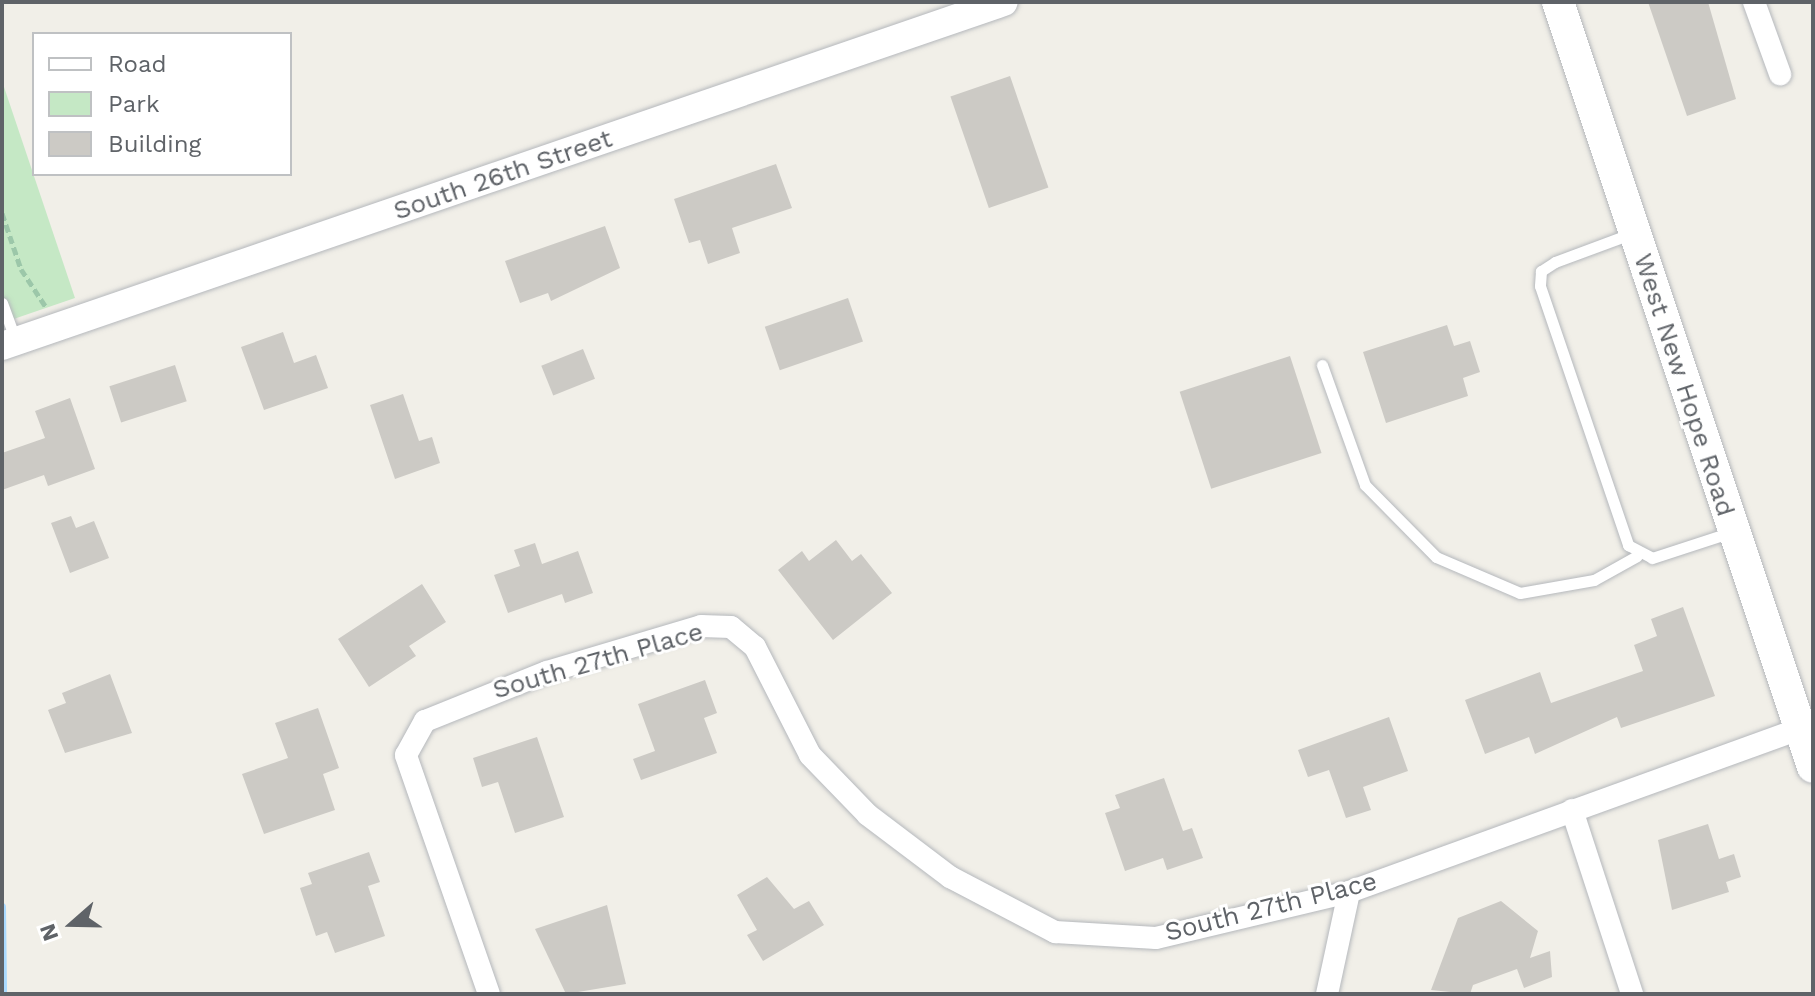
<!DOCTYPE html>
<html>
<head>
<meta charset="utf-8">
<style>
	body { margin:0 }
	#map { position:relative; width:1815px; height:996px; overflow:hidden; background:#f1efe8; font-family:"Work Sans",sans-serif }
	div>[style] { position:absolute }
	.green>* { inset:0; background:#c5e8c5 }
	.stream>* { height:8px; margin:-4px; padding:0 4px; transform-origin:4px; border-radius:4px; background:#aadaff }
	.building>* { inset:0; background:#cccac5; transform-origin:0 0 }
	.path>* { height:5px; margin-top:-2.5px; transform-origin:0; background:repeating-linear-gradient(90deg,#9cc7a9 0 8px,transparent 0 12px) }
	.roads { filter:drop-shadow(0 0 2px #b5b8bc) drop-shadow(0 0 2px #b5b8bc) }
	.service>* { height:11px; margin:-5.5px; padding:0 5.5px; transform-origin:5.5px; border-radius:5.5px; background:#fff }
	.minor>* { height:22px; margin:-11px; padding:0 11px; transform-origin:11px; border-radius:11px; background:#fff }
	.tertiary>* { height:28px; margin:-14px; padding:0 14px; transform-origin:14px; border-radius:14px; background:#fff }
	.secondary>* { height:32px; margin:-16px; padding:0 16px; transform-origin:16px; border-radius:16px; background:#fff }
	span { translate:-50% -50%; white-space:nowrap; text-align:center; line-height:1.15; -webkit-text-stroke:6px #fff; paint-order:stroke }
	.street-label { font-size:26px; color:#5f6368 }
	.frame { position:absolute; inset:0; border:4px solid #5f6368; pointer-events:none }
	.legend { position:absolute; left:32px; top:32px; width:260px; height:144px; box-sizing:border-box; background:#fff; border:2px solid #bfc1c3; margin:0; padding:10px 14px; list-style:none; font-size:24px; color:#5f6368 }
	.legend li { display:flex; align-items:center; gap:16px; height:40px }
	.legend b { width:40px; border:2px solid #bfc1c3 }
	.north { position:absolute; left:32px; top:884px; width:80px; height:80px; -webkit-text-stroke:6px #fff; paint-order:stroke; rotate:250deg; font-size:22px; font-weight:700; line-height:32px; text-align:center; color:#5f6368 }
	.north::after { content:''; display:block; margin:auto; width:28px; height:36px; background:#5f6368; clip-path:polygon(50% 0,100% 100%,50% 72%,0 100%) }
</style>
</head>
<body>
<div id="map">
	<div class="green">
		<div style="clip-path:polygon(2px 81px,75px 298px,2px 323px)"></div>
	</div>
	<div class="stream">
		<div style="left:2px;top:907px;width:87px;rotate:89.3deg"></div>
	</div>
	<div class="building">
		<div style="clip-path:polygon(1648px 2px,1708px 2px,1736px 99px,1687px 116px)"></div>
		<div style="left:1010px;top:76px;width:118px;height:63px;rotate:71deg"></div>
		<div style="clip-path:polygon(776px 164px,792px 208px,732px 228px,740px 253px,708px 264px,700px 240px,689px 243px,674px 199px)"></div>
		<div style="clip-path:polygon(605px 226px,620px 268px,551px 301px,548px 293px,520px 303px,505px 261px)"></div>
		<div style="left:848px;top:298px;width:46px;height:88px;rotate:71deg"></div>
		<div style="clip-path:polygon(1447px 325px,1454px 346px,1470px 341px,1480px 372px,1463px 378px,1468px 396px,1386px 423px,1363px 352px)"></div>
		<div style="clip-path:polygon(283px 332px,294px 363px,316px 355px,328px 388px,264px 410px,241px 347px)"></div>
		<div style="left:583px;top:349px;width:32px;height:45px;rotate:68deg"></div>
		<div style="left:1290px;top:356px;width:102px;height:116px;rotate:72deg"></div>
		<div style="left:175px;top:365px;width:38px;height:69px;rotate:72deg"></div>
		<div style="clip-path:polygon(403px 394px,419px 441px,432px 437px,440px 463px,395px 479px,370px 405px)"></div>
		<div style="clip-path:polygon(70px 398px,95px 469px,48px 486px,44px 475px,2px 490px,2px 453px,45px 438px,35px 411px)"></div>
		<div style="clip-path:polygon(71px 516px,76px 528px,94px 521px,109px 558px,70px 573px,51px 523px)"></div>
		<div style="clip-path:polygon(836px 540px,852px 561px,861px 554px,892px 593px,833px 640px,778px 570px,802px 551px,809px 561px)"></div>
		<div style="clip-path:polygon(535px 543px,542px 564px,578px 551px,593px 593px,565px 603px,562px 594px,508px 613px,494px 575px,520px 566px,514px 550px)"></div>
		<div style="clip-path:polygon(422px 584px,446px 622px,409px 646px,416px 656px,369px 687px,338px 639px)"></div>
		<div style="clip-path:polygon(1683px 607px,1715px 696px,1621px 728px,1617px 717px,1535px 754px,1529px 737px,1485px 754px,1465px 700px,1540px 672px,1551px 703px,1643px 671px,1634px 645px,1657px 636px,1651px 619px)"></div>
		<div style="clip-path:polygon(110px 674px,132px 733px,65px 753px,48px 710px,66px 703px,62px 693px)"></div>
		<div style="clip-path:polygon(705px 680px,717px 713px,704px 718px,717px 753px,641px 780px,633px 759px,655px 751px,638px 704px)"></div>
		<div style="clip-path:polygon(318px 708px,339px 768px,323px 774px,335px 810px,264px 834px,242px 774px,288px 758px,275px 723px)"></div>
		<div style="clip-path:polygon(1389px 717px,1408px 771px,1363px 787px,1371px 810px,1346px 818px,1329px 770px,1308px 777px,1298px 750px)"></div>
		<div style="clip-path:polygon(537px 737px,564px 817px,515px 833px,498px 782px,482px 787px,473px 758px)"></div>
		<div style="clip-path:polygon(1164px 778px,1183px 831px,1192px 828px,1203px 858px,1167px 870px,1163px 858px,1125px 871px,1105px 813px,1120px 808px,1115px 795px)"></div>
		<div style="clip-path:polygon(1708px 824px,1719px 859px,1734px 854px,1741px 877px,1726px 882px,1729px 892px,1672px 910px,1658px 840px)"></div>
		<div style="clip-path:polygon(369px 852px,380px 882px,368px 886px,385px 936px,335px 953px,327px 932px,316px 936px,300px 888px,312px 884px,308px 873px)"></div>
		<div style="clip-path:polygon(767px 877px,794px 909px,809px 901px,824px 925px,763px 961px,747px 935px,757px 930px,737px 895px)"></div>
		<div style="clip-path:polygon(1501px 901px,1538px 931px,1530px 958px,1550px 951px,1552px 977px,1524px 988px,1517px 969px,1473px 985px,1470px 994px,1431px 990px,1458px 918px)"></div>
		<div style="clip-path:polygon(607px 905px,626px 984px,566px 994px,535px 929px)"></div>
	</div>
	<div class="path">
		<div style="left:2px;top:213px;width:59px;rotate:71.3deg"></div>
		<div style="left:21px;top:269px;width:45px;rotate:56.7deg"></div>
	</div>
	<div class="roads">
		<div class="service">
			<div style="left:1633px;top:233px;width:83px;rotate:159.6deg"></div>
			<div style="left:1555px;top:262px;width:17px;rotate:147deg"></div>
			<div style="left:1541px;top:271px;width:15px;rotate:94deg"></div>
			<div style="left:1540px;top:286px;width:274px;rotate:71.2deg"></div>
			<div style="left:1628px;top:545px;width:27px;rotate:28deg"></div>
			<div style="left:1652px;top:558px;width:84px;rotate:-18deg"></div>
			<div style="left:2px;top:303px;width:40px;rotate:69.8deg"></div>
			<div style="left:1322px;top:365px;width:127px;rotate:70.3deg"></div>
			<div style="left:1365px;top:485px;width:101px;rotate:45.4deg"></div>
			<div style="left:1436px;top:557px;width:91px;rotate:23.2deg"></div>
			<div style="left:1520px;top:593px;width:75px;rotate:-10deg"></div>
			<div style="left:1594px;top:580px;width:49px;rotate:-29.2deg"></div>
		</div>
		<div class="minor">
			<div style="left:1754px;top:2px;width:77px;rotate:70.1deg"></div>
			<div style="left:1572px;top:810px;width:194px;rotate:71.9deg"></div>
			<div style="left:489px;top:994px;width:253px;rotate:-109.2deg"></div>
			<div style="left:406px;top:755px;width:39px;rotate:-61deg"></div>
			<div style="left:425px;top:721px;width:131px;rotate:-21.9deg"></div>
			<div style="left:547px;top:672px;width:161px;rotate:-16.6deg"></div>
			<div style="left:701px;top:626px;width:30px;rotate:2deg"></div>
			<div style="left:731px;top:627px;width:31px;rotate:40deg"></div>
			<div style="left:755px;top:647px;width:121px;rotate:63deg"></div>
			<div style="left:810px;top:755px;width:83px;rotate:46deg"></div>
			<div style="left:868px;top:815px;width:103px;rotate:37.1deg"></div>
			<div style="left:950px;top:877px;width:119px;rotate:27.6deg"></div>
			<div style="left:1055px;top:932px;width:101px;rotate:3.4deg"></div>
			<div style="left:1156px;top:938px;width:198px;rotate:-13.4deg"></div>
			<div style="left:1349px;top:892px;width:480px;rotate:-19.9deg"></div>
			<div style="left:1327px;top:994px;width:104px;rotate:-77.8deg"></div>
		</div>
		<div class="tertiary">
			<div style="left:2px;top:346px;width:1059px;rotate:-18.95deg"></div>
		</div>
		<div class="secondary">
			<div style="left:1558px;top:2px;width:806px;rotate:71.57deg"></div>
		</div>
	</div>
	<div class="street-label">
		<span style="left:503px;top:175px;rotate:-19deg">South 26th Street</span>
		<span style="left:1684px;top:385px;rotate:72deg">West New Hope Road</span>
		<span style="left:598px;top:661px;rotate:-16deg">South 27th Place</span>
		<span style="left:1271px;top:907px;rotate:-14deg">South 27th Place</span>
	</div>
	<div class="frame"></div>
	<ul class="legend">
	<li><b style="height:10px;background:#fff"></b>Road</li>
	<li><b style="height:22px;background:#c5e8c5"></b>Park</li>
	<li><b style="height:22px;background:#cccac5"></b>Building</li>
	</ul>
	<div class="north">N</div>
</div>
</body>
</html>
